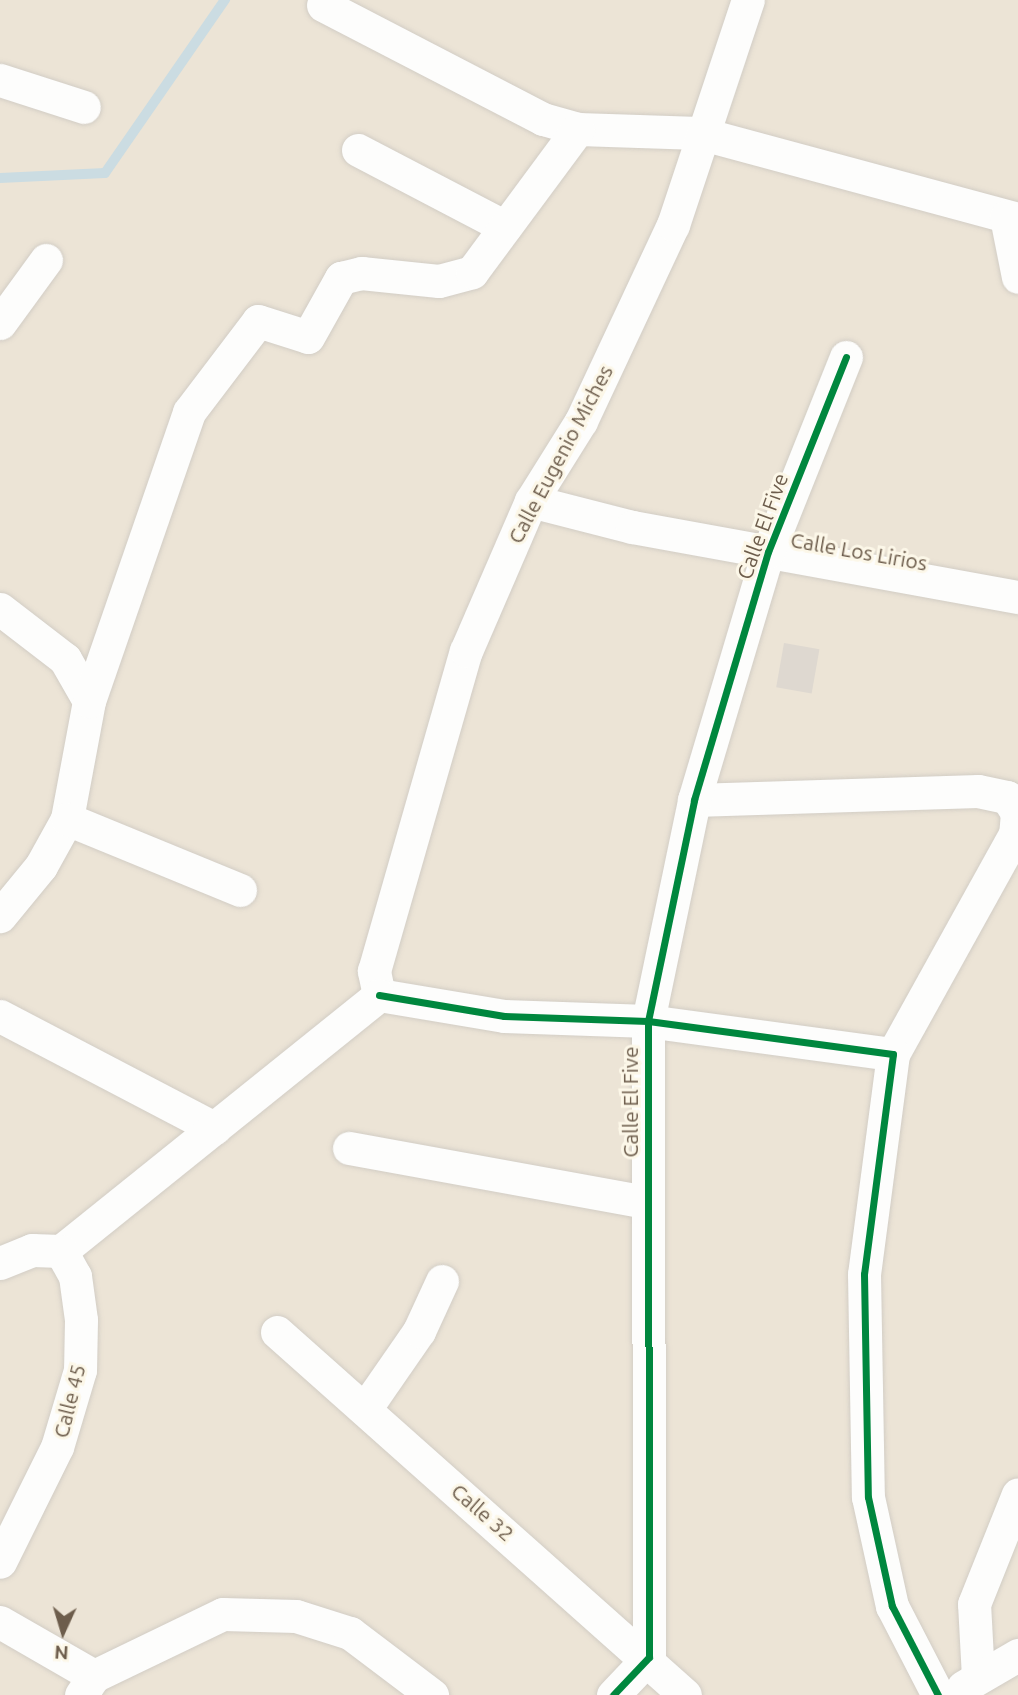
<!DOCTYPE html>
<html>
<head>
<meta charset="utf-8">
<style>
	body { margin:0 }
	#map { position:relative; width:1018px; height:1695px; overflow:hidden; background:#f3f0e8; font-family:Ubuntu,sans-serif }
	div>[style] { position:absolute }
	.residential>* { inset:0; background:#ece4d6; transform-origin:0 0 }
	.stream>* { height:10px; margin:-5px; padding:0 5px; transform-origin:5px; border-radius:5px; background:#cbdce2 }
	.building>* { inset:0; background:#ded8d0; transform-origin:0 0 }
	.roads { filter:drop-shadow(0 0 2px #d2cdc5) drop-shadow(0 0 2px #d2cdc5) }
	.minor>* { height:33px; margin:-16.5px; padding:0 16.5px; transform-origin:16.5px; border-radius:16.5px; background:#fdfdfc }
	.cycleway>* { height:7px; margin:-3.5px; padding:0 3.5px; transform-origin:3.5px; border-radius:3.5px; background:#00873e }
	span { translate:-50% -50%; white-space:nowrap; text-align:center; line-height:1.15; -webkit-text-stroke:6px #fcf7e8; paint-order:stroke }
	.street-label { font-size:21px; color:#6d5d4c }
	.north { position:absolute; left:28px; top:1597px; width:70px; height:70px; -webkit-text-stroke:5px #fcf7e8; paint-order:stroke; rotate:184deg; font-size:19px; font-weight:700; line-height:28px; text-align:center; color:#6d5d4c }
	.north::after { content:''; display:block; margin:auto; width:24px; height:32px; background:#6d5d4c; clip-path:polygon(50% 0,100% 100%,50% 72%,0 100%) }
</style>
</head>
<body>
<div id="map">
	<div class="residential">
		<div style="left:0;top:0;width:1018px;height:1695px"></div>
	</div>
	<div class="stream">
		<div style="left:0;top:178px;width:105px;rotate:-2.7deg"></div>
		<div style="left:105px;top:173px;width:211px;rotate:-55.3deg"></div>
	</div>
	<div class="building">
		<div style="left:784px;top:643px;width:36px;height:45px;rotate:10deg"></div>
	</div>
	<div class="roads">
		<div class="minor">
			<div style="left:323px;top:5px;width:248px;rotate:27.4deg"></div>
			<div style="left:543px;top:119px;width:36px;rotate:16deg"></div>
			<div style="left:578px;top:129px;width:121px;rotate:1.9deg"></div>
			<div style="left:699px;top:133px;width:330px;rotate:15.1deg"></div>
			<div style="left:0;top:80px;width:88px;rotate:17.8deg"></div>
			<div style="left:358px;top:150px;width:166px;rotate:27.6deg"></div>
			<div style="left:1006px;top:217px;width:61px;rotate:78.7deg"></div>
			<div style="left:0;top:323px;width:78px;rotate:-53.9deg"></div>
			<div style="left:531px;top:501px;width:104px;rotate:14.4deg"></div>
			<div style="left:632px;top:527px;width:392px;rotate:10.3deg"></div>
			<div style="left:0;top:609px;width:82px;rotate:37.6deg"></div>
			<div style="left:65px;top:659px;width:48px;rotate:60.3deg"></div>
			<div style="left:89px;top:701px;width:120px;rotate:100.6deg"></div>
			<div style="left:67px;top:819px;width:54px;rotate:119deg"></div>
			<div style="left:41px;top:866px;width:65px;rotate:129.4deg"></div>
			<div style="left:89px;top:701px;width:306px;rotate:-70.9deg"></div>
			<div style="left:189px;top:412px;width:114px;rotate:-52.8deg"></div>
			<div style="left:258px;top:321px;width:52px;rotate:17.7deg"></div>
			<div style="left:308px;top:337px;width:68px;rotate:-60.8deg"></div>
			<div style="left:341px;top:278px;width:21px;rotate:-14deg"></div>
			<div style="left:361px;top:273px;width:78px;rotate:5.9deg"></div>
			<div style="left:439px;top:281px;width:34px;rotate:-15deg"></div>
			<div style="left:472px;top:272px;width:178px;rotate:-53.5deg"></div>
			<div style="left:694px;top:800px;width:284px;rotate:-1.8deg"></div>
			<div style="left:978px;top:791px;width:30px;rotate:12deg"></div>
			<div style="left:1007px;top:797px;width:19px;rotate:58deg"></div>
			<div style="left:1017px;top:813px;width:21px;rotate:95deg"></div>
			<div style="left:1015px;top:834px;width:252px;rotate:119deg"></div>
			<div style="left:67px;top:819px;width:187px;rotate:22.3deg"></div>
			<div style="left:379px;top:995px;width:127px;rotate:9.5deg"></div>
			<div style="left:504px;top:1016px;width:144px;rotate:2deg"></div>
			<div style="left:648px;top:1021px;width:247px;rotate:7.7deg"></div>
			<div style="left:893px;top:1054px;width:222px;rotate:97.5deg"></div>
			<div style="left:864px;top:1274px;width:223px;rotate:89deg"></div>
			<div style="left:868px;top:1497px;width:112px;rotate:77.6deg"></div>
			<div style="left:892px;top:1606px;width:100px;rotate:62.7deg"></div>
			<div style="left:379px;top:995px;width:25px;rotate:-102deg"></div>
			<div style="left:374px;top:971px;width:333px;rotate:-74deg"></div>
			<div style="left:466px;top:651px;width:163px;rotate:-66.6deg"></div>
			<div style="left:531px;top:501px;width:94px;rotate:-58deg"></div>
			<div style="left:581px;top:421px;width:217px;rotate:-64.9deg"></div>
			<div style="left:673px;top:225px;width:237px;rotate:-71.6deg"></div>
			<div style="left:0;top:1016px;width:242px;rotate:27.6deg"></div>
			<div style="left:349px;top:1148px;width:302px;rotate:10.3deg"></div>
			<div style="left:61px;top:1251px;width:408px;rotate:-38.8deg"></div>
			<div style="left:0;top:1263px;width:35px;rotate:-22deg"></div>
			<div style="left:32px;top:1250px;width:29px;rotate:2deg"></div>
			<div style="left:61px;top:1251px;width:29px;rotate:61deg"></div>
			<div style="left:75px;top:1276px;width:44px;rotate:82.2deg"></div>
			<div style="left:81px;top:1320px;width:50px;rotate:91.1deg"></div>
			<div style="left:80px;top:1370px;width:80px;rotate:106.6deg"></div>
			<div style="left:57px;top:1447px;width:128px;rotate:116.4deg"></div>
			<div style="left:277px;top:1332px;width:546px;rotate:41.66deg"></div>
			<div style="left:365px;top:1409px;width:95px;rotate:-55.3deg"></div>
			<div style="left:419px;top:1331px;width:55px;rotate:-65.3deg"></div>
			<div style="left:0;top:1622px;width:108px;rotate:29.9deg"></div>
			<div style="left:978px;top:1677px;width:73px;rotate:-93.1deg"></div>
			<div style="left:974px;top:1604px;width:118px;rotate:-68.2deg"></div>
			<div style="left:963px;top:1687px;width:64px;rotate:-30.2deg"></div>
			<div style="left:81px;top:1695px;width:23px;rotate:-56deg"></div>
			<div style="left:94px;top:1676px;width:143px;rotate:-25.7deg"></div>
			<div style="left:223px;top:1614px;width:73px;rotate:1.6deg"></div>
			<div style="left:296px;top:1616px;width:57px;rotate:17.5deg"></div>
			<div style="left:350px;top:1633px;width:103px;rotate:37.1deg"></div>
			<div style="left:613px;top:1695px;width:52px;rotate:-46.5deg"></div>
			<div style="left:649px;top:1657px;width:636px;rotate:-90.09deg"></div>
			<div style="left:648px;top:1021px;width:226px;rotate:-78.2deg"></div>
			<div style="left:694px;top:800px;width:259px;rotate:-73.4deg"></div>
			<div style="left:768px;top:552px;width:210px;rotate:-68.2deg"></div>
		</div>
	</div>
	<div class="cycleway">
		<div style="left:379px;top:995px;width:127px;rotate:9.5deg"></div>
		<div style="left:504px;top:1016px;width:144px;rotate:2deg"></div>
		<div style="left:648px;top:1021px;width:247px;rotate:7.7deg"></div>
		<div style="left:893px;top:1054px;width:222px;rotate:97.5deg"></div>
		<div style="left:864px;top:1274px;width:223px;rotate:89deg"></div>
		<div style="left:868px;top:1497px;width:112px;rotate:77.6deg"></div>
		<div style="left:892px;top:1606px;width:100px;rotate:62.7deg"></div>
		<div style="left:613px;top:1695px;width:52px;rotate:-46.5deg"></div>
		<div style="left:649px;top:1657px;width:636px;rotate:-90.09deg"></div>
		<div style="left:648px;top:1021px;width:226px;rotate:-78.2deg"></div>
		<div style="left:694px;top:800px;width:259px;rotate:-73.4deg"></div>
		<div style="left:768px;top:552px;width:210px;rotate:-68.2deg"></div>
	</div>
	<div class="street-label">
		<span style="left:560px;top:454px;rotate:-62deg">Calle Eugenio Miches</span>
		<span style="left:762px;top:526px;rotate:-70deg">Calle El Five</span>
		<span style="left:859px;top:551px;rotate:10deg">Calle Los Lirios</span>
		<span style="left:630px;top:1102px;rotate:-90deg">Calle El Five</span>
		<span style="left:69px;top:1401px;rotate:-76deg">Calle 45</span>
		<span style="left:483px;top:1512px;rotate:41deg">Calle 32</span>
	</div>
	<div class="north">N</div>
</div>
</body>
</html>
